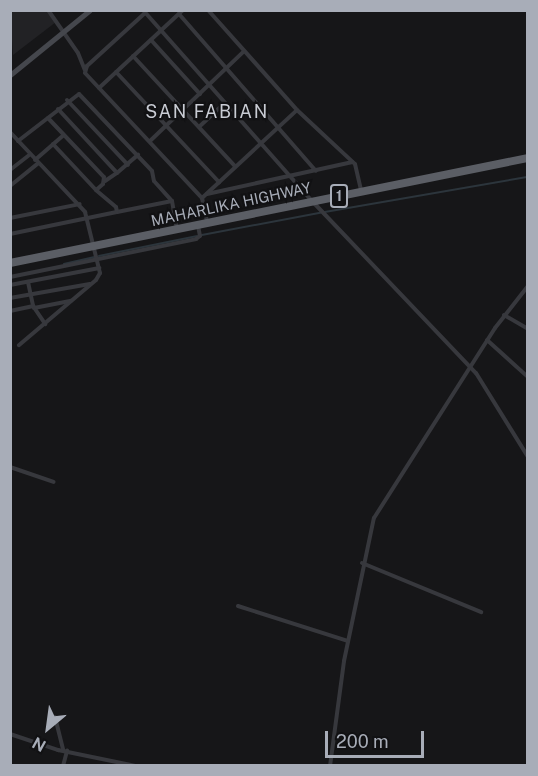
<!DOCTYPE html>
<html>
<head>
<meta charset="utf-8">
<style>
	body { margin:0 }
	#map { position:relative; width:538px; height:776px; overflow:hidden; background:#161618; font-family:"Public Sans",sans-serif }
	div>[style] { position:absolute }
	.built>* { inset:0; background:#222225 }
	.stream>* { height:1.5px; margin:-0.75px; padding:0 0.75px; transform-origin:0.75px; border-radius:0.75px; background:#2c353c }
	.minor>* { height:4px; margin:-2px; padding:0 2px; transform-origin:2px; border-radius:2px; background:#37383d }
	.secondary>* { height:5px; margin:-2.5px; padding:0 2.5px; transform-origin:2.5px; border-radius:2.5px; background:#45474d }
	.trunk>* { height:8px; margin:-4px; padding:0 4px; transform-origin:4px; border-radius:4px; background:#5b5e65 }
	span { translate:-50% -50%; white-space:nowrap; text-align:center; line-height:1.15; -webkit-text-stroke:4.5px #111113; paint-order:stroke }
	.shield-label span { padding:2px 4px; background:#111113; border:2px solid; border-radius:4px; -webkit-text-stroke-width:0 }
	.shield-label { font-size:14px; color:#a8adb8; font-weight:700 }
	.street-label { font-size:15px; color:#a8adb8 }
	.quarter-label { font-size:18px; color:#c9ccd4; letter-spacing:1.5px }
	.frame { position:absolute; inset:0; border:12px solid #a8adb8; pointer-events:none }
	.north { position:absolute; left:18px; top:698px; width:60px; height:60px; -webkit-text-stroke:4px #111113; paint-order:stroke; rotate:209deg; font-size:16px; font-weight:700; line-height:24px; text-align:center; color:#a8adb8 }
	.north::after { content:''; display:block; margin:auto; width:21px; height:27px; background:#a8adb8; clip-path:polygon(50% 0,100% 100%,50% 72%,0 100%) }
	.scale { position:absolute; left:325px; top:731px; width:99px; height:27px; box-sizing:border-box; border:3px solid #a8adb8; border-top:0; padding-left:8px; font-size:18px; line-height:21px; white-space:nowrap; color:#a8adb8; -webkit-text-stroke:4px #111113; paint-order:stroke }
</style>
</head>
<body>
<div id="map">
	<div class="built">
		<div style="clip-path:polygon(10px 11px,46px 11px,56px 22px,13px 55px)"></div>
	</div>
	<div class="stream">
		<div style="left:325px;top:212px;width:206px;rotate:-9.8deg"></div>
		<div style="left:202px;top:235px;width:120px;rotate:-10.6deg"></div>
		<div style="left:99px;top:256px;width:100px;rotate:-11.5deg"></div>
		<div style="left:64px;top:264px;width:31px;rotate:-13deg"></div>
	</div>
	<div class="minor">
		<div style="left:48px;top:10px;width:52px;rotate:55.1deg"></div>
		<div style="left:78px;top:53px;width:18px;rotate:68deg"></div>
		<div style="left:143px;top:10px;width:255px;rotate:48.5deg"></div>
		<div style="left:312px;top:201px;width:238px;rotate:46.4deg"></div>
		<div style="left:476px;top:373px;width:99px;rotate:58.2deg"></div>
		<div style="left:208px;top:10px;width:134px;rotate:48.3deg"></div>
		<div style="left:297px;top:110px;width:79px;rotate:43deg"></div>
		<div style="left:355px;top:164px;width:28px;rotate:77deg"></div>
		<div style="left:145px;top:13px;width:79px;rotate:137.6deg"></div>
		<div style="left:87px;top:66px;width:7px;rotate:106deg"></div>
		<div style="left:85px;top:73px;width:171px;rotate:46.9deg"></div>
		<div style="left:202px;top:198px;width:25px;rotate:78deg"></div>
		<div style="left:179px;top:14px;width:208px;rotate:48.9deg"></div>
		<div style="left:151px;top:40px;width:73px;rotate:47.8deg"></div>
		<div style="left:133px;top:56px;width:150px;rotate:47.2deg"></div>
		<div style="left:116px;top:72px;width:151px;rotate:46.9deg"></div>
		<div style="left:99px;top:88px;width:115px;rotate:-42.9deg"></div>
		<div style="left:67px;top:100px;width:89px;rotate:46.8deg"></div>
		<div style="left:58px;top:109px;width:87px;rotate:47.3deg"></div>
		<div style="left:117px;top:173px;width:28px;rotate:-41deg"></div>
		<div style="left:48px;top:118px;width:81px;rotate:46.5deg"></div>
		<div style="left:104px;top:177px;width:7px;rotate:98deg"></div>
		<div style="left:103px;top:184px;width:9px;rotate:139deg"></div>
		<div style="left:96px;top:190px;width:63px;rotate:-133.1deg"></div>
		<div style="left:200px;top:126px;width:34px;rotate:-43deg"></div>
		<div style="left:10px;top:132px;width:110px;rotate:46.8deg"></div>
		<div style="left:85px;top:212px;width:63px;rotate:76.2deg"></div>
		<div style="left:100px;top:273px;width:8px;rotate:120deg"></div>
		<div style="left:96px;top:280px;width:101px;rotate:139.8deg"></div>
		<div style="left:18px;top:141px;width:77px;rotate:-37.6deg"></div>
		<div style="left:79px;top:94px;width:106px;rotate:46.5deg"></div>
		<div style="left:152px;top:171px;width:10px;rotate:79deg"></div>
		<div style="left:154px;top:181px;width:27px;rotate:48deg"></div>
		<div style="left:172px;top:201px;width:28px;rotate:80deg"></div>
		<div style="left:150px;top:141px;width:129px;rotate:-43.7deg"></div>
		<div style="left:35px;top:160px;width:38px;rotate:-41deg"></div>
		<div style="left:10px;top:170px;width:24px;rotate:-38deg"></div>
		<div style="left:105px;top:181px;width:14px;rotate:-34deg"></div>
		<div style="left:10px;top:186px;width:36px;rotate:-39deg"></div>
		<div style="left:207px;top:194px;width:149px;rotate:-12.4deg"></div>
		<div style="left:202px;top:198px;width:129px;rotate:-42.8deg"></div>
		<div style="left:117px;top:212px;width:56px;rotate:-11.3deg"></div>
		<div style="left:10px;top:218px;width:71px;rotate:-11.3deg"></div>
		<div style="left:10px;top:234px;width:109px;rotate:-11.6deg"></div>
		<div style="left:117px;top:212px;width:5px;rotate:-101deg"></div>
		<div style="left:116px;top:207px;width:26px;rotate:-140deg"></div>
		<div style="left:10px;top:277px;width:190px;rotate:-11.5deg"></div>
		<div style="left:196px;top:239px;width:5px;rotate:-37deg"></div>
		<div style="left:200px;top:236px;width:10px;rotate:-101deg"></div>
		<div style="left:28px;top:282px;width:25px;rotate:78deg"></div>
		<div style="left:33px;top:306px;width:22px;rotate:56deg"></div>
		<div style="left:10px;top:285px;width:91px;rotate:-10.8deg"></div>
		<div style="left:10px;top:298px;width:81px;rotate:-9.9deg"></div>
		<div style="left:34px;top:308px;width:38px;rotate:-11deg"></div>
		<div style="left:10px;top:311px;width:24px;rotate:-12deg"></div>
		<div style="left:504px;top:315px;width:28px;rotate:30deg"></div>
		<div style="left:487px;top:340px;width:55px;rotate:42.1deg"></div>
		<div style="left:10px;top:467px;width:46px;rotate:18.8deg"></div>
		<div style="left:362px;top:563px;width:129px;rotate:22.4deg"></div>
		<div style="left:238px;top:606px;width:115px;rotate:17.7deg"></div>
		<div style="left:55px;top:717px;width:34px;rotate:76deg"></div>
		<div style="left:10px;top:734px;width:51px;rotate:18.4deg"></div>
		<div style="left:58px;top:750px;width:80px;rotate:11.6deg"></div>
		<div style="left:63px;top:766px;width:16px;rotate:-75deg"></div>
		<div style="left:330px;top:766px;width:106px;rotate:-82.4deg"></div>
		<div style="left:344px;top:661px;width:146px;rotate:-78.2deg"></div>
		<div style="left:374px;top:518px;width:225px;rotate:-57.5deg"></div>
		<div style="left:495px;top:328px;width:53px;rotate:-51.8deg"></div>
	</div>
	<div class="secondary">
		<div style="left:10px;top:75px;width:103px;rotate:-39.1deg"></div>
	</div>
	<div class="trunk">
		<div style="left:10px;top:263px;width:529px;rotate:-11.46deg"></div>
	</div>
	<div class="shield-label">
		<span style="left:339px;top:196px">1</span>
	</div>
	<div class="street-label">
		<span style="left:231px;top:204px;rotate:-12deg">MAHARLIKA HIGHWAY</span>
	</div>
	<div class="quarter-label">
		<span style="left:207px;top:112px">SAN FABIAN</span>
	</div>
	<div class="frame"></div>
	<div class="north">N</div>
	<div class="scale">200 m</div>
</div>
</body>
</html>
